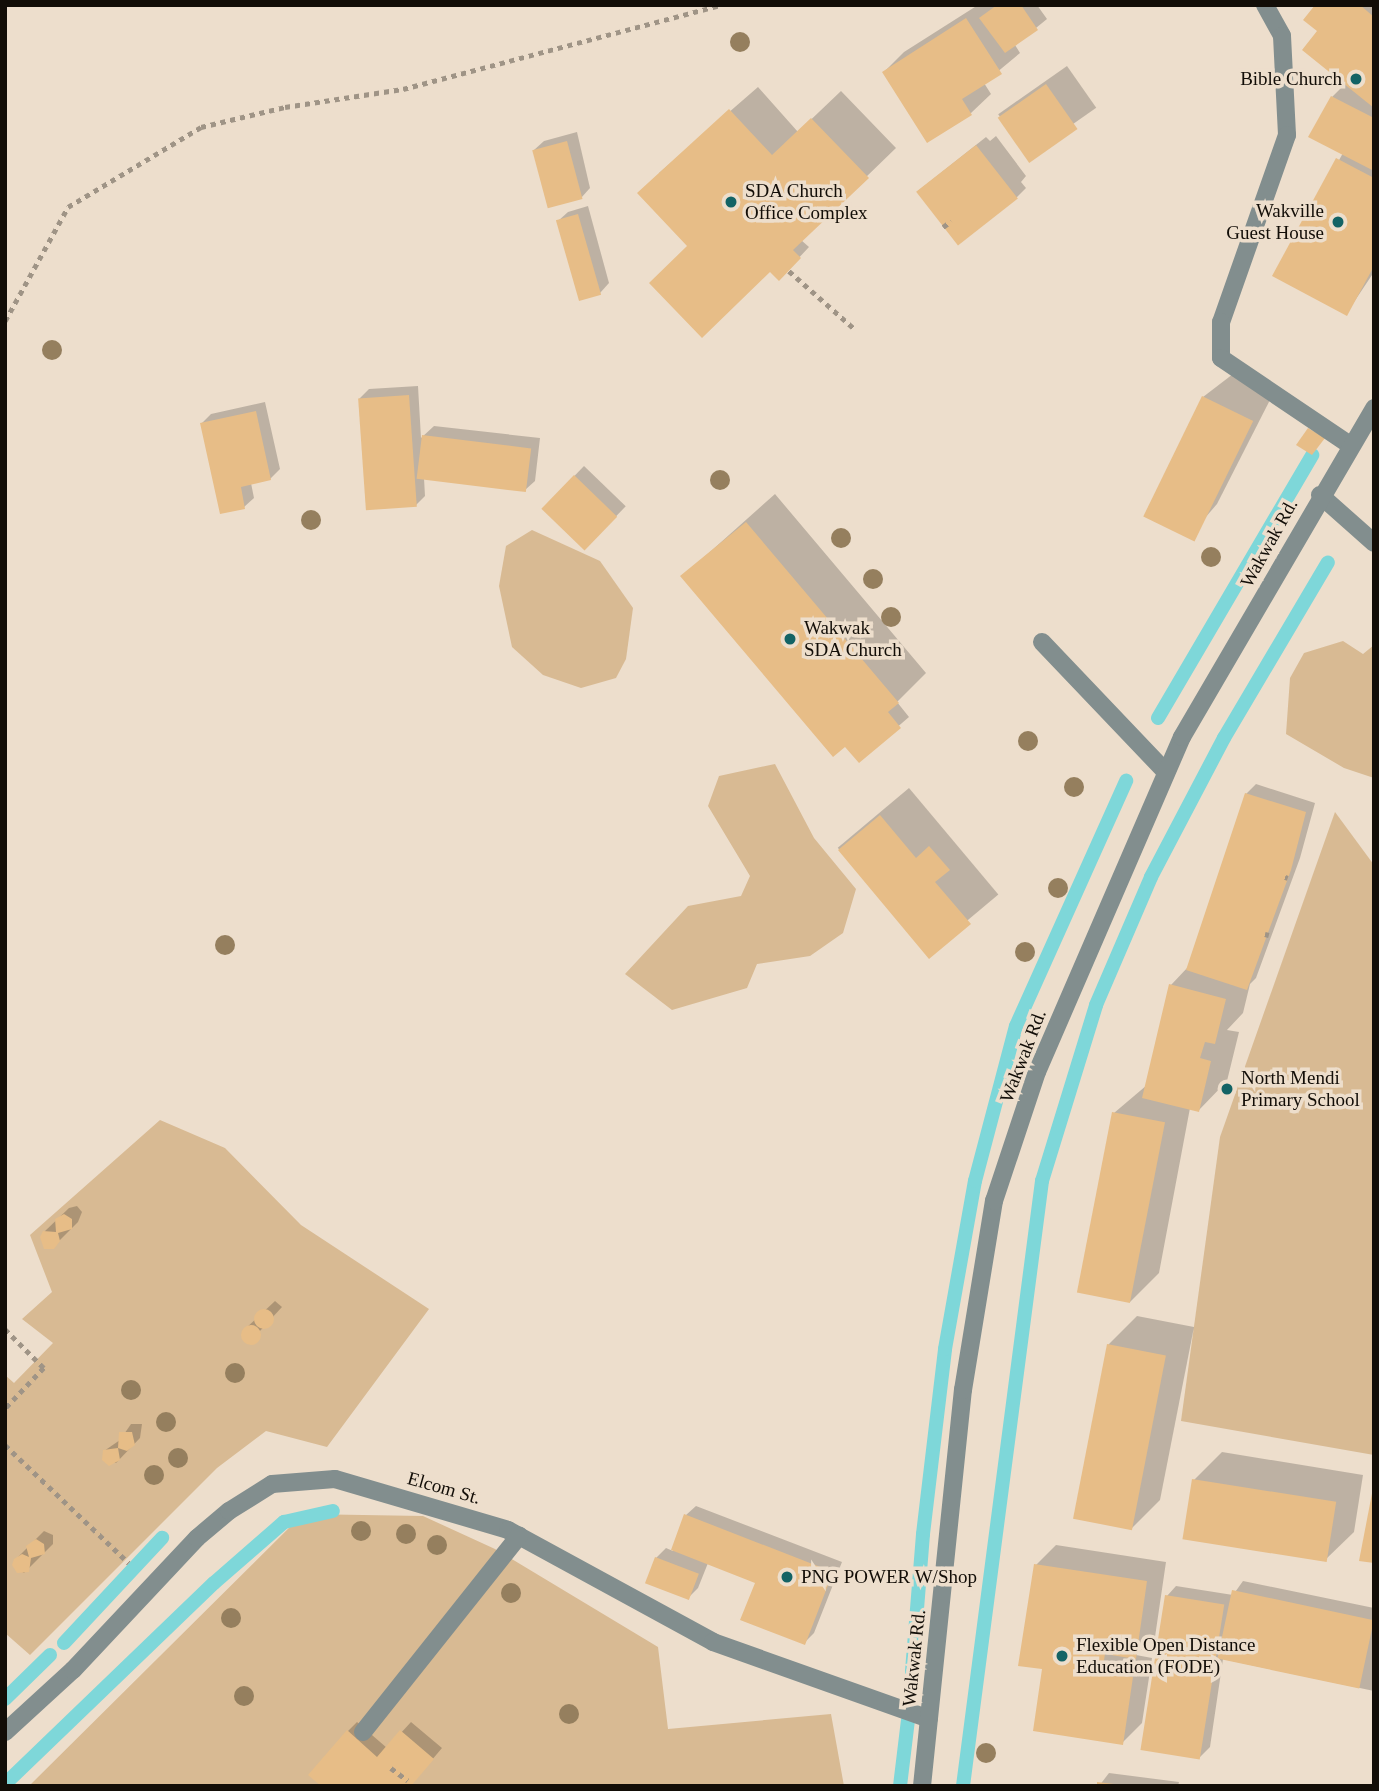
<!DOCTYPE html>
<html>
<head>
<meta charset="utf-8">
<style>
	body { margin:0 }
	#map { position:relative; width:1379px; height:1791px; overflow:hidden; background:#eddecc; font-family:"Times New Roman",serif }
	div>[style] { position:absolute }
	.green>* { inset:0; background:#d8ba93 }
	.shadow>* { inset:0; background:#0003; transform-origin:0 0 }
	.stream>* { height:14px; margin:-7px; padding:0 7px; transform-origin:7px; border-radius:7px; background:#7ed7d9 }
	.building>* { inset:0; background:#e7bd87; transform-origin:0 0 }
	.round { border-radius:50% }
	.path>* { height:4.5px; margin-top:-2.25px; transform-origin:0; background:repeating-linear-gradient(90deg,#9f9486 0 5px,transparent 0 10px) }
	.service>* { height:18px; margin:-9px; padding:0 9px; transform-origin:9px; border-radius:9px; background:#828e8e }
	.minor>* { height:18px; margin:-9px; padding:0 9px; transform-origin:9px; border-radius:9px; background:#828e8e }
	.trees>* { width:20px; height:20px; margin:-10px; border-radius:50%; background:#957f5e }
	.dots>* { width:19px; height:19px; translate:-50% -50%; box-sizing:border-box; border:4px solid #eddecc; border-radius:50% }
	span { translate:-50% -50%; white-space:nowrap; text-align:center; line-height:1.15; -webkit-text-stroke:7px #eddecc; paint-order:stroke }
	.poi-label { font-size:19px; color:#120d07 }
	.right { translate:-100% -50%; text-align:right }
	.left { translate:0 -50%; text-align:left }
	.street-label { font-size:19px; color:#120d07 }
	.frame { position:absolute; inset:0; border:7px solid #120d07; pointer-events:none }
</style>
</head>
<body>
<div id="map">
	<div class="green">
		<div style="clip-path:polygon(532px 530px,600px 561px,633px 608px,626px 659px,616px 678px,581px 688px,543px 675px,512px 647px,499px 586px,506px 546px)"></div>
		<div style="clip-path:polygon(1343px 641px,1363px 654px,1374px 645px,1374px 778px,1344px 768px,1286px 734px,1290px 678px,1304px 653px)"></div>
		<div style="clip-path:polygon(775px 764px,814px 838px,856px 889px,843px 933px,810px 956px,757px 964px,747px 988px,672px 1010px,625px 974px,688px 906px,741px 896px,750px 876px,708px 806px,719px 776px)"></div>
		<div style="clip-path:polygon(1335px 812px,1374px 865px,1374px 1455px,1181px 1421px,1220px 1137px)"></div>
		<div style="clip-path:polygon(160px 1120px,225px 1148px,301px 1225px,429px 1309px,327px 1447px,266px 1431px,217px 1468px,30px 1655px,5px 1633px,5px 1375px,14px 1383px,53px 1343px,22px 1319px,52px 1292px,30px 1235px)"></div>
		<div style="clip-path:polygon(303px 1514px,423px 1516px,495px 1549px,658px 1647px,668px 1729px,831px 1714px,844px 1786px,29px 1786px)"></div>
	</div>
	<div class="shadow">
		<div style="clip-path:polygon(978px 5px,1037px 5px,1047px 19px,1015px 45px,1020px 53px,984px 83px,991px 94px,971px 113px,928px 140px,884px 72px,904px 52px)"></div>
		<div style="clip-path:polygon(1317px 5px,1374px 5px,1374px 272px,1346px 314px,1274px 276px,1343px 153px,1332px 97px,1346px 83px,1320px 31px)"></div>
		<div style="left:1067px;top:66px;width:51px;height:84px;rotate:55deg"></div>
		<div style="clip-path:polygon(758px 87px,798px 132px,841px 91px,896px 148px,801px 240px,809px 247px,779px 279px,771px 270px,689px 246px,659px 173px)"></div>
		<div style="clip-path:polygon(577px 132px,590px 188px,581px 198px,534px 150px,544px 141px)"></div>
		<div style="clip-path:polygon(996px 136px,1026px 176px,1021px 182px,1026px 188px,1016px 198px,918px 191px,986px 137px,990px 141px)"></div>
		<div style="clip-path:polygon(588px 206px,609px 283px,600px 293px,558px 221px,568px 212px)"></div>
		<div style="clip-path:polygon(1233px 374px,1273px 394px,1217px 504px,1192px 533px,1203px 397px)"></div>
		<div style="clip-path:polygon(418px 386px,421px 438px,434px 426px,540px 438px,535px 481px,525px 490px,424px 478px,425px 496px,415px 506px,359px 399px,369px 389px)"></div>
		<div style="clip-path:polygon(265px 402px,280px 469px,270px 479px,251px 483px,254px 498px,244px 507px,202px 423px,211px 414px)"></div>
		<div style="left:584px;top:466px;width:58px;height:59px;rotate:44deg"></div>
		<div style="clip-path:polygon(775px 494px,926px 673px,897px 702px,909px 717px,859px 760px,683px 576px)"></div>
		<div style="clip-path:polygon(1256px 784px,1315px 803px,1300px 858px,1256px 978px,1250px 984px,1243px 1013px,1227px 1030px,1239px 1032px,1227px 1081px,1199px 1110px,1190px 1108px,1159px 1273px,1130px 1302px,1114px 1113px,1147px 1085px,1171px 985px,1188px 967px,1246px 794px)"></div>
		<div style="left:909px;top:788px;width:139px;height:93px;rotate:50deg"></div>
		<div style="clip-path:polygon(77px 1206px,82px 1212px,78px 1222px,54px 1246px,44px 1232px,69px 1208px)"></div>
		<div style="clip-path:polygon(275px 1301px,282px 1307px,249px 1343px,244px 1330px)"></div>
		<div style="clip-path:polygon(1137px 1316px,1194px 1327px,1160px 1500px,1131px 1529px,1108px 1345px)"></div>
		<div style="clip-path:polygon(131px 1424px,142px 1424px,140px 1438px,116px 1463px,105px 1461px,104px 1451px,120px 1440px)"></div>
		<div style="clip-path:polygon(1222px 1452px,1363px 1475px,1354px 1532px,1325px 1560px,1194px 1480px)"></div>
		<div style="clip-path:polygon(696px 1506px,842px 1562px,814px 1633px,804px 1643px,757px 1582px,708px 1563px,698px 1588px,688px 1598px,656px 1558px,666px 1548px,673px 1551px,686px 1515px)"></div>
		<div style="clip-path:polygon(44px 1531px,53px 1535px,53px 1544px,24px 1573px,15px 1568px,17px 1558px)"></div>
		<div style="clip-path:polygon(1056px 1545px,1166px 1562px,1155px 1637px,1136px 1655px,1152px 1658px,1142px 1723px,1122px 1743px,1044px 1667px,1036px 1565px)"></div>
		<div style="clip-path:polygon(1243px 1581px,1374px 1608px,1374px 1691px,1223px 1659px,1210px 1747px,1200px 1757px,1167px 1596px,1176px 1586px,1233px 1595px)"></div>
		<div style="clip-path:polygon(357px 1722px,387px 1748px,411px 1722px,442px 1748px,410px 1786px,324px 1786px,348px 1731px)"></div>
		<div style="clip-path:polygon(1109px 1773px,1179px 1782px,1178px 1786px,1099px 1786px)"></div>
	</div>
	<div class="stream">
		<div style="left:1158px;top:718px;width:305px;rotate:-59.6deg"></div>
		<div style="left:64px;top:1643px;width:144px;rotate:-47deg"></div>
		<div style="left:912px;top:1671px;width:137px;rotate:-85.4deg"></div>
		<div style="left:923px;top:1534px;width:186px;rotate:-83.2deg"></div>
		<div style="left:945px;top:1349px;width:171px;rotate:-79.9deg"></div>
		<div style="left:975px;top:1181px;width:160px;rotate:-75.2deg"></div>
		<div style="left:1016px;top:1026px;width:269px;rotate:-65.8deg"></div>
		<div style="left:5px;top:1699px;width:63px;rotate:-44.4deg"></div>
		<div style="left:5px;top:1784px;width:290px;rotate:-43.9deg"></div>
		<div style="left:214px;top:1583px;width:93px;rotate:-41.1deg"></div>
		<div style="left:284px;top:1522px;width:50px;rotate:-12.7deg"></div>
		<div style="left:900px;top:1786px;width:66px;rotate:-83.1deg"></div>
		<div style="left:963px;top:1786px;width:610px;rotate:-82.56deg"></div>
		<div style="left:1042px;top:1181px;width:184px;rotate:-72.9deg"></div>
		<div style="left:1096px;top:1005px;width:139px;rotate:-66.7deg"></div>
		<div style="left:1151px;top:877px;width:157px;rotate:-62.3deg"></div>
		<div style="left:1224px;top:738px;width:204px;rotate:-59.4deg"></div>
	</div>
	<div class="building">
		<div style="clip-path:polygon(997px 5px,1021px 5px,1038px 30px,1005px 53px,979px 18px)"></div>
		<div style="clip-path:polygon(1315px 5px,1360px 5px,1374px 17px,1374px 108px,1302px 50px,1317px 31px,1303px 20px)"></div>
		<div style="clip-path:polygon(966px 18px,1002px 74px,962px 99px,972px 115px,927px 143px,882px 72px)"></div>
		<div style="left:1046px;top:84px;width:55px;height:59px;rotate:55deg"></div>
		<div style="clip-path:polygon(1331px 96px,1374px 118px,1374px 171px,1308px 137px)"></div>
		<div style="clip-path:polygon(729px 109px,772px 155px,811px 118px,869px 178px,793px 250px,801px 258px,779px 281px,770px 272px,702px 338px,649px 283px,687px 246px,637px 193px)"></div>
		<div style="left:567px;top:141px;width:60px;height:36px;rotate:75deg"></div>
		<div style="left:976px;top:145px;width:68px;height:76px;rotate:52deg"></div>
		<div style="clip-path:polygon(1336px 158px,1374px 178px,1374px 266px,1347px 316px,1272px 276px)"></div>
		<div style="left:578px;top:214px;width:84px;height:23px;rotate:74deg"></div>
		<div style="left:409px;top:395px;width:112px;height:51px;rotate:86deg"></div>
		<div style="left:1202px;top:396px;width:57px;height:134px;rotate:26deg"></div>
		<div style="clip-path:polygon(256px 411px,271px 480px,241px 487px,245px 509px,220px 514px,200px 423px)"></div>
		<div style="clip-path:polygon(1308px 428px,1325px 438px,1312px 455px,1296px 445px)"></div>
		<div style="left:422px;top:435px;width:110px;height:44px;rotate:7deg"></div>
		<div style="left:574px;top:475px;width:60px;height:47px;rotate:44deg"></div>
		<div style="clip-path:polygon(746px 522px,899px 703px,888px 712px,901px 728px,859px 763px,845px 747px,833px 757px,680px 576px)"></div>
		<div style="clip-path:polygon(1245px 793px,1306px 812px,1291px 870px,1247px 990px,1186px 970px)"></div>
		<div style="clip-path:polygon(880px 815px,916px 858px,929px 846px,950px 870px,935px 882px,971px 924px,929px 959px,838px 850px)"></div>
		<div style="clip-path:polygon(1169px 984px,1226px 999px,1215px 1044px,1205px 1042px,1200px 1058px,1211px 1061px,1199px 1112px,1142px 1098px)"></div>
		<div style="left:1112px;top:1112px;width:54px;height:184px;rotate:11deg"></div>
		<div style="clip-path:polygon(64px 1214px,72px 1219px,72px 1229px,58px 1233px,60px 1241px,54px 1249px,44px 1249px,40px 1237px,43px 1231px,56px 1232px,55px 1219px)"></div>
		<div class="round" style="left:254px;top:1309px;width:20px;height:20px"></div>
		<div class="round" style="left:241px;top:1325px;width:20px;height:20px"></div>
		<div style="left:1107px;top:1344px;width:60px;height:178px;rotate:11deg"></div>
		<div style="clip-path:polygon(119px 1432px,132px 1432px,135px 1445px,127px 1451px,118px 1448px,120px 1460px,109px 1466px,102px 1460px,103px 1450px,118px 1448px)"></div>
		<div style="left:1192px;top:1479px;width:146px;height:61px;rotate:9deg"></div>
		<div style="clip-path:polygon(1374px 1483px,1374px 1563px,1359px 1561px)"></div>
		<div style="clip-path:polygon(684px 1514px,833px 1572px,805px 1645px,740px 1620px,755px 1583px,671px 1550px)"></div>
		<div style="clip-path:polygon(36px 1539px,44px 1544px,45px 1554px,31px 1558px,29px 1572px,17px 1573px,12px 1565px,14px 1559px,22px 1554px,29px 1557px,26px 1546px)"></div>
		<div style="left:655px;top:1557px;width:47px;height:28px;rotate:21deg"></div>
		<div style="clip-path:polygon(1034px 1564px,1147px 1581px,1136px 1659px,1105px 1654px,1102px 1672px,1133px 1677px,1123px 1745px,1033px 1731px,1042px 1669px,1018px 1666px)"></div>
		<div style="left:1232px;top:1590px;width:145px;height:70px;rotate:12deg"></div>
		<div style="left:1165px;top:1595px;width:60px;height:157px;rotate:9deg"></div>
		<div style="clip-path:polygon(347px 1730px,377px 1757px,400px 1730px,434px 1759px,411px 1786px,321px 1786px,308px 1775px)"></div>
		<div style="clip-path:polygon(1097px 1782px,1114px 1784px,1114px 1786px,1097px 1786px)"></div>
	</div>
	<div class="path">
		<div style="left:943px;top:227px;width:10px;rotate:-37deg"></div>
		<div style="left:789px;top:271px;width:89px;rotate:41.4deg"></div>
		<div style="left:5px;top:321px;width:130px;rotate:-61.1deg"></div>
		<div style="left:68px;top:207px;width:155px;rotate:-31deg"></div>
		<div style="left:201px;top:127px;width:86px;rotate:-13.4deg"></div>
		<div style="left:285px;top:107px;width:119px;rotate:-8.7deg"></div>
		<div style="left:403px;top:89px;width:329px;rotate:-14.8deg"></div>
		<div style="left:1285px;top:877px;width:3px;rotate:18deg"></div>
		<div style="left:1265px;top:934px;width:4px;rotate:14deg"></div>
		<div style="left:5px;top:1329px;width:55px;rotate:45deg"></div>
		<div style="left:44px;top:1368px;width:57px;rotate:133.6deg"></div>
		<div style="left:5px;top:1445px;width:171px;rotate:43.6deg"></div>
		<div style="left:391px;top:1768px;width:21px;rotate:37deg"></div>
	</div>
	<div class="service">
		<div style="left:1320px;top:495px;width:72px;rotate:41.6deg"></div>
	</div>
	<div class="minor">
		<div style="left:1265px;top:5px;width:35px;rotate:61deg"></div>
		<div style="left:1282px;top:36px;width:99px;rotate:87.1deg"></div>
		<div style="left:1287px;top:135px;width:198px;rotate:109.4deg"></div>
		<div style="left:1221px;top:322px;width:36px;rotate:90deg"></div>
		<div style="left:1221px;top:358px;width:156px;rotate:34deg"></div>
		<div style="left:1042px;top:642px;width:180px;rotate:46.4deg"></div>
		<div style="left:5px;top:1732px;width:92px;rotate:-42.4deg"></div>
		<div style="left:73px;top:1670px;width:181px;rotate:-46.8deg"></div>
		<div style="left:197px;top:1538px;width:42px;rotate:-40.2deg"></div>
		<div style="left:229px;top:1511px;width:51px;rotate:-32.1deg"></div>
		<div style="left:272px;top:1484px;width:63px;rotate:-4.5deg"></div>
		<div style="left:335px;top:1479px;width:180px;rotate:16.4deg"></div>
		<div style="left:508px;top:1530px;width:234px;rotate:28.6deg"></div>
		<div style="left:713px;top:1642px;width:229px;rotate:19.6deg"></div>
		<div style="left:363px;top:1732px;width:251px;rotate:-51.5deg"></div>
		<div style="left:922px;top:1786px;width:398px;rotate:-84.1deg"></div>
		<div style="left:963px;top:1390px;width:192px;rotate:-80.7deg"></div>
		<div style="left:994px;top:1201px;width:136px;rotate:-71.6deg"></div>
		<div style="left:1037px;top:1072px;width:365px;rotate:-66.6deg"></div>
		<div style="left:1182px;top:737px;width:381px;rotate:-59.7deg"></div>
	</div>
	<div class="trees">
		<div style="left:740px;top:42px"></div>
		<div style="left:52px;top:350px"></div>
		<div style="left:720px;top:480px"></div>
		<div style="left:311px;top:520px"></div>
		<div style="left:841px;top:538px"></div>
		<div style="left:1211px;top:557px"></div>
		<div style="left:873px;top:579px"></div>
		<div style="left:891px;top:617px"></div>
		<div style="left:1028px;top:741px"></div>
		<div style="left:1074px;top:787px"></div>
		<div style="left:1058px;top:888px"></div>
		<div style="left:225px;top:945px"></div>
		<div style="left:1025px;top:952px"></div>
		<div style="left:235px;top:1373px"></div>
		<div style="left:131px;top:1390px"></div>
		<div style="left:166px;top:1422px"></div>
		<div style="left:178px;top:1458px"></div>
		<div style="left:154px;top:1475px"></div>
		<div style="left:361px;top:1531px"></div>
		<div style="left:406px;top:1534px"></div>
		<div style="left:437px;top:1545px"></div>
		<div style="left:511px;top:1593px"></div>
		<div style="left:231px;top:1618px"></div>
		<div style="left:244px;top:1696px"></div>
		<div style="left:569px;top:1714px"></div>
		<div style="left:986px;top:1753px"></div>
	</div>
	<div class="dots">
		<div style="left:1356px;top:79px;background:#136365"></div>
		<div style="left:731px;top:202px;background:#136365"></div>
		<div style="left:1338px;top:222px;background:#136365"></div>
		<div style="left:790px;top:639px;background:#136365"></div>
		<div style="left:1227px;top:1089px;background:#136365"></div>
		<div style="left:787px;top:1577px;background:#136365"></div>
		<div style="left:1062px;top:1656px;background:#136365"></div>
	</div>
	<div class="poi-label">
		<span class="right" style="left:1342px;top:79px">Bible Church</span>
		<span class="left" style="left:745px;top:202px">SDA Church<br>Office Complex</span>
		<span class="right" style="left:1324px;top:222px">Wakville<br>Guest House</span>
		<span class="left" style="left:804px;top:639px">Wakwak<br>SDA Church</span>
		<span class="left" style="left:1241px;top:1089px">North Mendi<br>Primary School</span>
		<span class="left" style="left:801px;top:1577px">PNG POWER W/Shop</span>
		<span class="left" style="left:1076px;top:1656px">Flexible Open Distance<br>Education (FODE)</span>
	</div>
	<div class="street-label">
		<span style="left:1269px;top:543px;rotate:-61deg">Wakwak Rd.</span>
		<span style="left:1023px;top:1056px;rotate:-69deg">Wakwak Rd.</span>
		<span style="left:444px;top:1488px;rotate:16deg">Elcom St.</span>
		<span style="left:914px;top:1658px;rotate:-84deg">Wakwak Rd.</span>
	</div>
	<div class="frame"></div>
</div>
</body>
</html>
